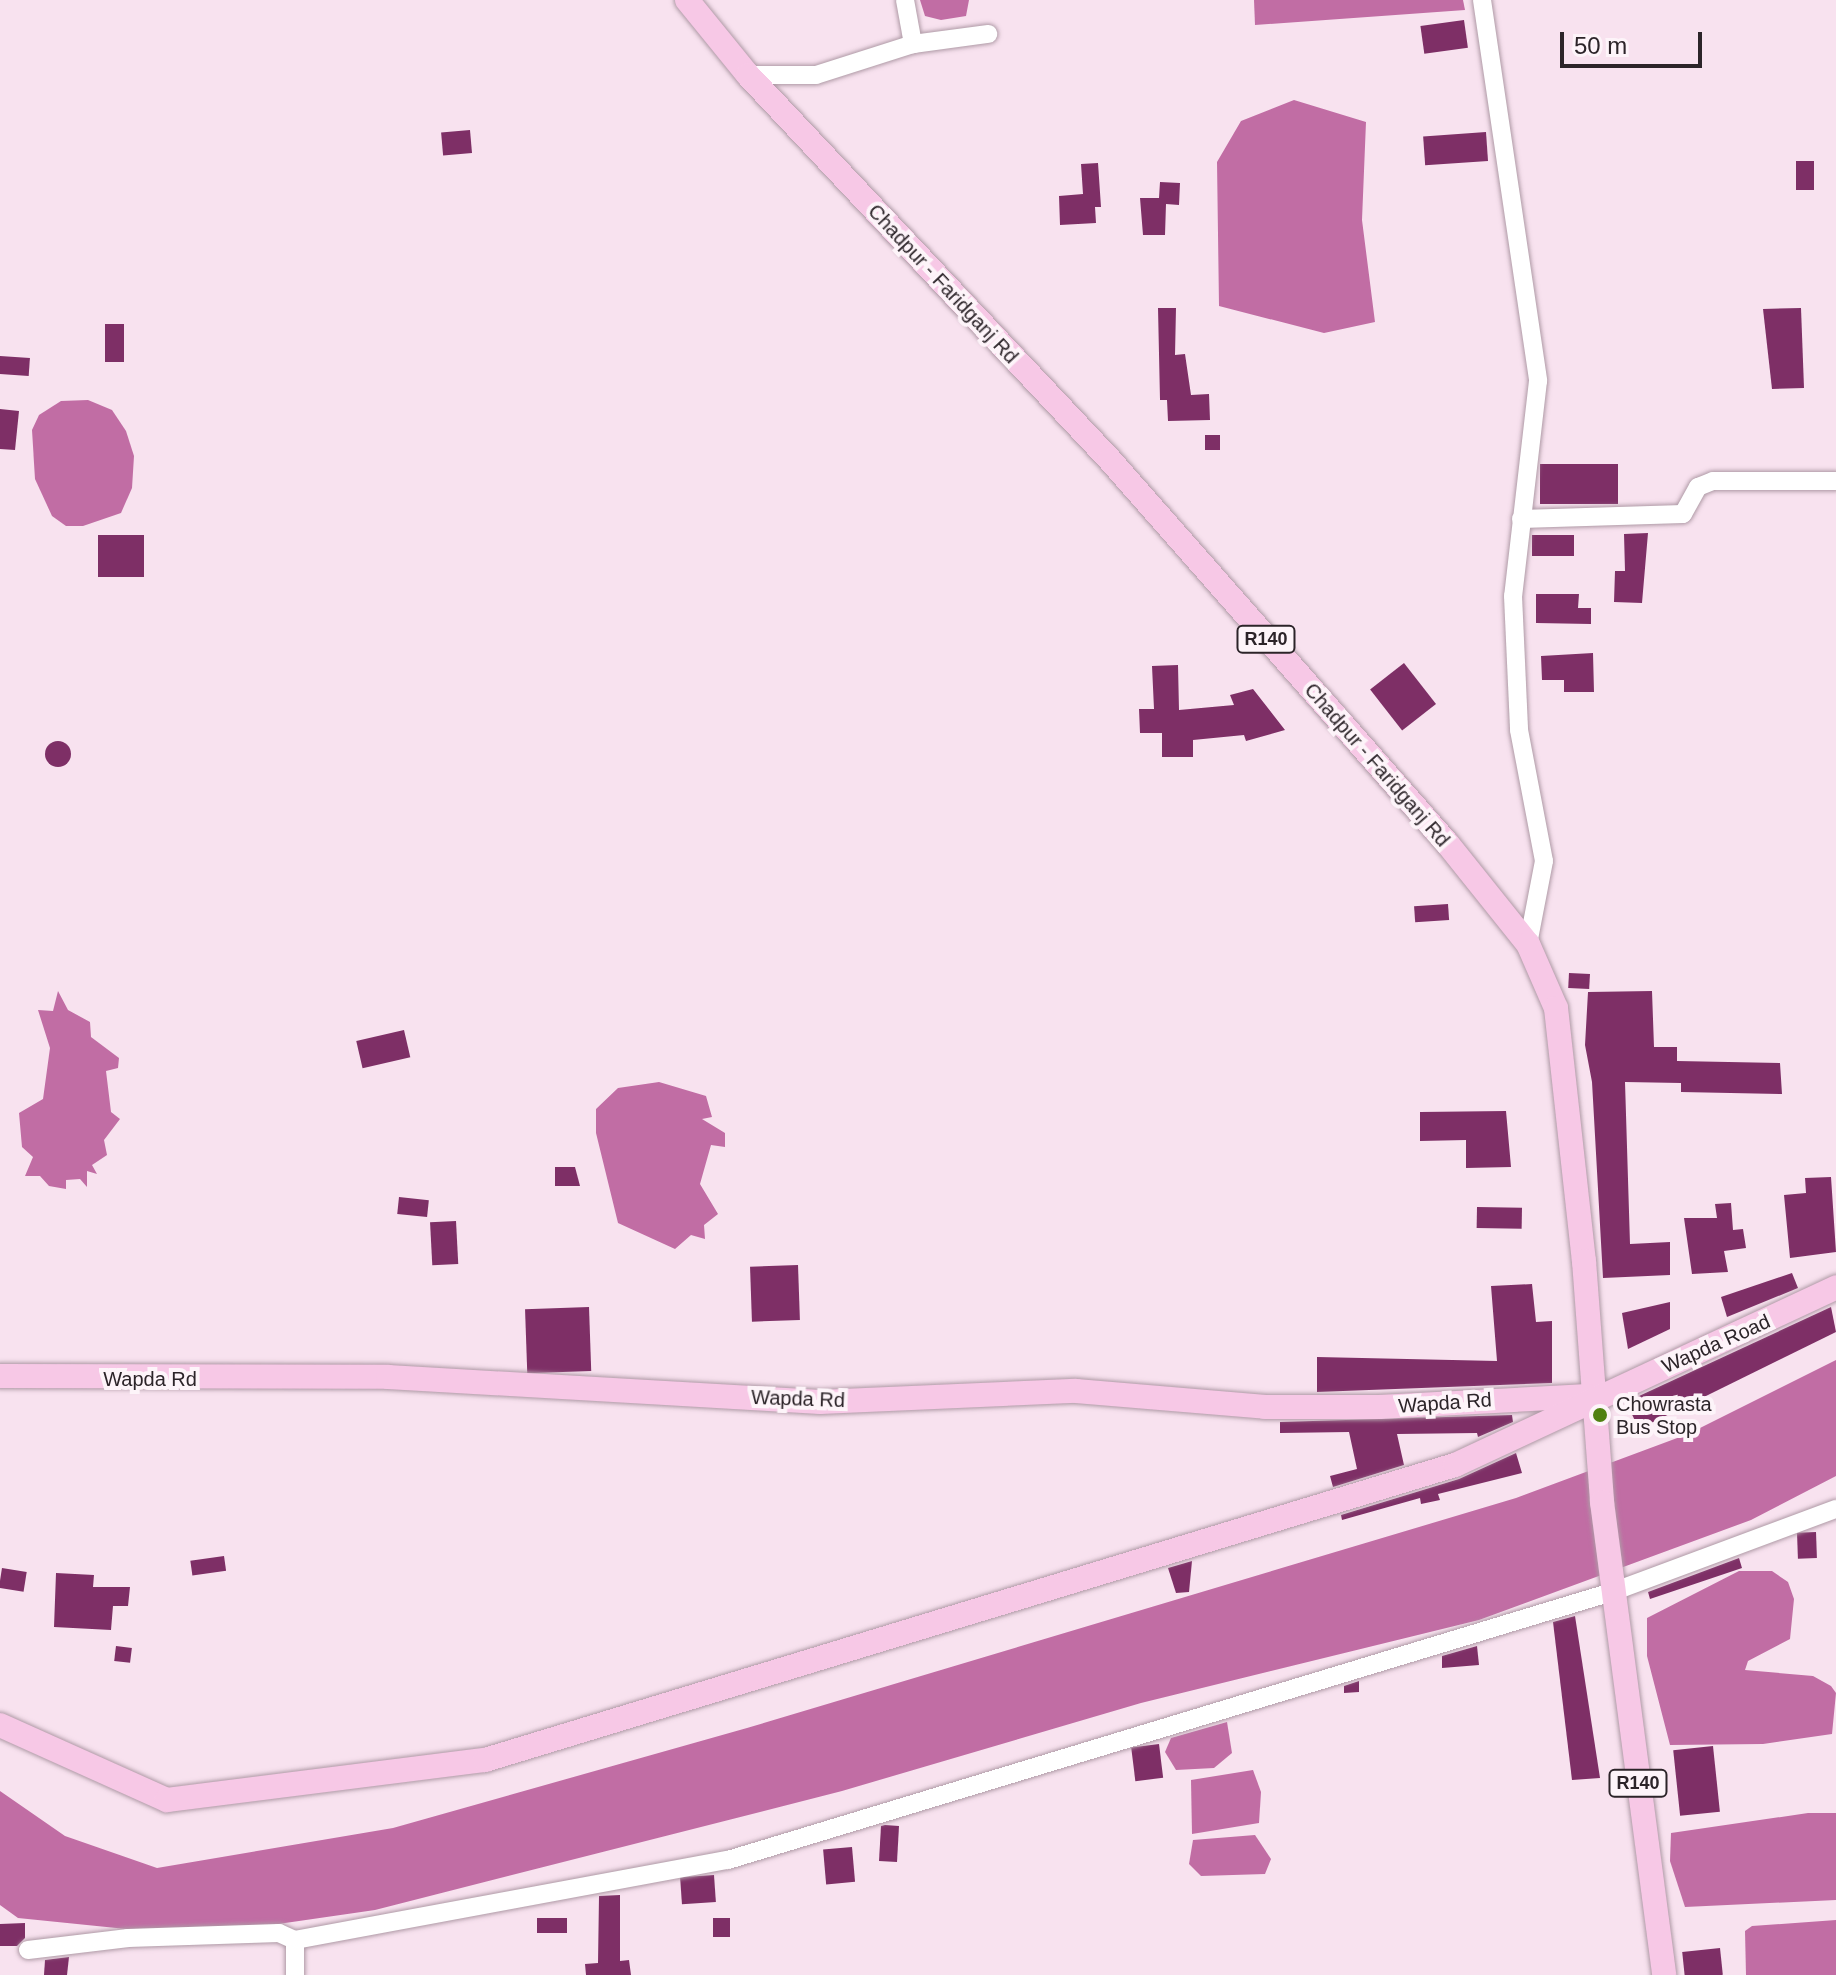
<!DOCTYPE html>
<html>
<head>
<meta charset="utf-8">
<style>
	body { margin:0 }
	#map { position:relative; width:1836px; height:1975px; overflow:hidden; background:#f8e2ef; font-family:Helvetica,sans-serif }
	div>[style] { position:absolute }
	.water>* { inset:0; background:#c16da4 }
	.building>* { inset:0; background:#7e2f66; transform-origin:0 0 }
	.round { border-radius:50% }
	.roads { filter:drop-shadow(0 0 2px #af9aa6) drop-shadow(0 0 2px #af9aa6) }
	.minor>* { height:18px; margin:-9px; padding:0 9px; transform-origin:9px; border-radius:9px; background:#fff }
	.major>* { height:24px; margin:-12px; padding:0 12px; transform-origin:12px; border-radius:12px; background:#f7c8e6 }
	.dots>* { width:22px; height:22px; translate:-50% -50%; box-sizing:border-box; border:4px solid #fdf4f9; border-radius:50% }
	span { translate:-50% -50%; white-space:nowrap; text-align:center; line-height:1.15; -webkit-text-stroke:8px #fdf4f9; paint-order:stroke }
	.shield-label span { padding:2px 6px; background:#fdf4f9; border:2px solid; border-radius:6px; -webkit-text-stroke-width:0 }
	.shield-label { font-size:18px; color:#2c2429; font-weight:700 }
	.street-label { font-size:20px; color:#2c2429 }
	.poi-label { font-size:20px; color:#2c2429 }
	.left { translate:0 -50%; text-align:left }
	.scale { position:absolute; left:1560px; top:32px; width:142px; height:36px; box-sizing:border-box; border:4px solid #2c2429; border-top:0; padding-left:10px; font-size:24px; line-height:28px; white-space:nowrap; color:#2c2429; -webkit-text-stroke:6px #fdf4f9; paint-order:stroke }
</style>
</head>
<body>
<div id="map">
	<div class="water">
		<div style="clip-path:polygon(920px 0,969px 0,966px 16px,941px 20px,925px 16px)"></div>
		<div style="clip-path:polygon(1254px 0,1463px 0,1465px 10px,1255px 25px)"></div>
		<div style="clip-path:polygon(1294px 100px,1366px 122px,1362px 220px,1375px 322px,1324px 333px,1219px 306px,1217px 162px,1241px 121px)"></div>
		<div style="clip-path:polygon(88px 400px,112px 410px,126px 431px,134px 456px,132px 488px,121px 513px,83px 526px,66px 526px,52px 516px,35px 479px,32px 430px,39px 415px,61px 401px)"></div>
		<div style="clip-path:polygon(58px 991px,68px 1010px,90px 1022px,91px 1037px,119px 1058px,118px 1068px,106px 1071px,111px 1112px,120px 1119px,104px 1140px,107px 1155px,92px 1165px,97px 1174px,87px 1171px,87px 1187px,80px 1179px,66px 1180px,66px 1189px,49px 1186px,40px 1176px,25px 1176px,33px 1157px,22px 1147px,19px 1113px,43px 1099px,50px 1048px,38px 1010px,53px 1011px)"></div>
		<div style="clip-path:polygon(659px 1082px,706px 1096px,712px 1117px,702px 1119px,725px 1133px,725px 1147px,711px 1145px,700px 1184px,718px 1214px,704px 1225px,705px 1239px,691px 1235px,675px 1249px,618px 1223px,596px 1133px,596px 1109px,618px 1088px)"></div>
		<div style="clip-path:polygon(1836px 1360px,1836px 1476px,1751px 1520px,1479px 1620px,1141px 1703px,842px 1791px,375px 1910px,195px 1936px,18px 1918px,0 1905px,0 1791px,65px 1836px,157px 1868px,393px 1828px,747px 1728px,1516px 1498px,1688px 1434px)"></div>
		<div style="clip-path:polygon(1739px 1571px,1772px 1571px,1788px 1582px,1794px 1599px,1790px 1639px,1748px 1661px,1745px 1670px,1813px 1676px,1831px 1686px,1836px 1693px,1832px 1734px,1763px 1744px,1670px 1745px,1647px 1656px,1647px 1618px)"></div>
		<div style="clip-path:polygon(1227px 1722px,1232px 1753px,1214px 1768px,1176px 1770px,1165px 1752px,1171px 1738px)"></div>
		<div style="clip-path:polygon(1253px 1770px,1261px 1792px,1259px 1823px,1192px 1834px,1191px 1780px)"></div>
		<div style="clip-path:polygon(1808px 1813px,1836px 1813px,1836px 1900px,1685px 1907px,1670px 1861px,1671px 1833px)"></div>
		<div style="clip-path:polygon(1255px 1835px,1271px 1859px,1265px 1874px,1201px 1876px,1189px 1864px,1193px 1840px)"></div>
		<div style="clip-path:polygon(1836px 1920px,1836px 1975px,1746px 1975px,1745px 1931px,1752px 1926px)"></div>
	</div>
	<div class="building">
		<div style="left:1464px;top:20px;width:28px;height:44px;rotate:82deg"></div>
		<div style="left:470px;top:130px;width:23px;height:29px;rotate:85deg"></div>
		<div style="left:1486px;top:132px;width:29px;height:63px;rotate:86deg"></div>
		<div style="left:1796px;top:161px;width:18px;height:29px"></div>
		<div style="clip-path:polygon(1098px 163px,1101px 207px,1095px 207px,1096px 223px,1060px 225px,1059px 196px,1083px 194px,1081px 164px)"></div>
		<div style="clip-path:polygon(1160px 182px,1180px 183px,1179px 205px,1166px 204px,1165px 235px,1143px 235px,1140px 198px,1159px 198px)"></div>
		<div style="clip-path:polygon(1158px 308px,1176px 308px,1175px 355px,1185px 354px,1191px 395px,1209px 394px,1210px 420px,1168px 421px,1167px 400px,1160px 400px)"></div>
		<div style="clip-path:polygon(1801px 308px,1804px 388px,1772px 389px,1763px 309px)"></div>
		<div style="left:105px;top:324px;width:19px;height:38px"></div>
		<div style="left:0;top:356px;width:30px;height:18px;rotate:4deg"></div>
		<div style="clip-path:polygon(0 409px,19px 411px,15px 450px,0 449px)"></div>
		<div style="left:1205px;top:435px;width:15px;height:15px"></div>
		<div style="left:1618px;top:464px;width:40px;height:78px;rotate:90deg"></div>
		<div style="clip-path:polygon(1648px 533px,1642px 603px,1614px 602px,1615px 571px,1625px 571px,1624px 534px)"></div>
		<div style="left:98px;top:535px;width:46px;height:42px"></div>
		<div style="left:1532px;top:535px;width:42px;height:21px"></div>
		<div style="clip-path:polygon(1536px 594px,1579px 594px,1578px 608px,1591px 608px,1591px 624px,1536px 623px)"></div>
		<div style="clip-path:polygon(1593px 653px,1594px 692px,1564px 692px,1564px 680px,1542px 680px,1541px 656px)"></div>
		<div style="left:1404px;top:663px;width:52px;height:43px;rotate:52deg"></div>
		<div style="clip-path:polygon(1178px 665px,1179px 710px,1234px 705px,1230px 695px,1253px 689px,1285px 730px,1246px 741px,1244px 735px,1193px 740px,1193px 757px,1162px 757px,1162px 733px,1140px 733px,1139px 709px,1154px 709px,1152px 666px)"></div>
		<div class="round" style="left:45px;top:741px;width:26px;height:26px"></div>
		<div style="left:1448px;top:904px;width:16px;height:34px;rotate:86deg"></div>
		<div style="left:1569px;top:973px;width:21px;height:15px;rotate:3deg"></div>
		<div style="clip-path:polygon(1652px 991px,1654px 1047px,1677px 1047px,1677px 1061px,1780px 1063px,1782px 1094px,1681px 1092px,1681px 1083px,1625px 1082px,1630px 1244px,1670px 1242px,1670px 1275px,1603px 1278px,1592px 1082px,1585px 1045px,1588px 992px)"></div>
		<div style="left:404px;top:1030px;width:28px;height:49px;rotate:77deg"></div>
		<div style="clip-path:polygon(1506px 1111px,1511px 1167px,1466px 1168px,1466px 1140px,1420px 1141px,1420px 1112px)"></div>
		<div style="clip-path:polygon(555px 1167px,575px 1167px,580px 1186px,555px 1186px)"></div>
		<div style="clip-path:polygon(1831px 1177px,1836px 1252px,1790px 1258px,1784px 1195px,1806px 1193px,1805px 1178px)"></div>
		<div style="left:399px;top:1197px;width:30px;height:17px;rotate:6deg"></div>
		<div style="clip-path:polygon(1731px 1203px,1733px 1230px,1743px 1229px,1746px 1248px,1724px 1251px,1728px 1272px,1692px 1274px,1684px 1218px,1717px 1218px,1715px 1204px)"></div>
		<div style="left:1477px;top:1207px;width:45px;height:21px;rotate:1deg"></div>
		<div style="left:456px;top:1221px;width:43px;height:26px;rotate:87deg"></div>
		<div style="left:798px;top:1265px;width:55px;height:48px;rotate:88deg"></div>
		<div style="clip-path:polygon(1792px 1273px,1798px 1288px,1727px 1317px,1721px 1297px)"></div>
		<div style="clip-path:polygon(1532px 1284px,1536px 1322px,1552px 1321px,1552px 1383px,1317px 1392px,1317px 1357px,1497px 1361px,1491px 1286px)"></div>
		<div style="clip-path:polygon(1670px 1302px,1670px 1329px,1628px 1349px,1622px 1313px)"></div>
		<div style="left:589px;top:1307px;width:64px;height:64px;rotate:88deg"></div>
		<div style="clip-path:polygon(1831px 1307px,1836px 1332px,1639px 1429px,1626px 1402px)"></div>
		<div style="clip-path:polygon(1512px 1415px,1513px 1422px,1478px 1437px,1477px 1433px,1397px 1434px,1404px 1465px,1333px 1487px,1330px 1476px,1357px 1469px,1349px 1432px,1280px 1433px,1280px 1422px)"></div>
		<div style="clip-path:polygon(1516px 1453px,1522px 1473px,1438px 1494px,1440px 1500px,1421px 1504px,1420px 1498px,1342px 1520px,1341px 1515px,1459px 1479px)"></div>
		<div style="left:1816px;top:1532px;width:26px;height:19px;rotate:88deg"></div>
		<div style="left:224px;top:1556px;width:15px;height:34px;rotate:82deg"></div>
		<div style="clip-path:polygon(1739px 1558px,1742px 1568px,1650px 1599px,1648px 1592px)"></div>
		<div style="clip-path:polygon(1192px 1561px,1189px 1592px,1176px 1593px,1168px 1568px)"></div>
		<div style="left:2px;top:1568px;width:25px;height:20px;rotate:9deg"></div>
		<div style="clip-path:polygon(56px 1573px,94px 1575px,93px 1587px,130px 1587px,128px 1606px,113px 1606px,111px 1630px,54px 1627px)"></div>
		<div style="clip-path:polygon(1575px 1616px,1600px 1778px,1572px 1780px,1553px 1622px)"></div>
		<div style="left:116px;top:1646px;width:16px;height:15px;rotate:7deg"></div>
		<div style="clip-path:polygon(1477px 1646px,1479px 1665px,1442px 1668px,1442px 1656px)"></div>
		<div style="clip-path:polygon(1359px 1681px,1359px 1692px,1344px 1693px,1344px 1686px)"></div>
		<div style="left:1159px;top:1744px;width:34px;height:28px;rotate:83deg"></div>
		<div style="left:1713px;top:1746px;width:66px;height:40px;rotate:84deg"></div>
		<div style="clip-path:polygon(885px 1825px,899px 1826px,897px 1862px,879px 1861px,881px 1826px)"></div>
		<div style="left:852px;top:1847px;width:35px;height:29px;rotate:85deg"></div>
		<div style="left:714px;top:1875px;width:27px;height:34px;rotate:86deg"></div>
		<div style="clip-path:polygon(620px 1895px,620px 1961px,629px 1960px,631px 1975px,586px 1975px,585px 1964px,598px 1963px,599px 1896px)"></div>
		<div style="left:537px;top:1918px;width:30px;height:15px"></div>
		<div style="left:730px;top:1918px;width:19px;height:17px;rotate:90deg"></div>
		<div style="clip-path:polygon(25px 1923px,25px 1938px,17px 1946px,0 1946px,0 1924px)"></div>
		<div style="left:1720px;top:1948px;width:27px;height:38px;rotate:84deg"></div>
		<div style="clip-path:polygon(69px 1957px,67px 1975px,44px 1975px,45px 1960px)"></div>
	</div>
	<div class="roads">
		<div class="minor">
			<div style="left:905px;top:0;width:45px;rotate:79.7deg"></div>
			<div style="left:1482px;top:0;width:385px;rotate:81.6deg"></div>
			<div style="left:1538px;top:381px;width:216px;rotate:96.6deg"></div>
			<div style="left:1513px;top:596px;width:134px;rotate:87.4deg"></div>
			<div style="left:1519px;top:730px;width:133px;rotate:79.2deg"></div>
			<div style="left:1544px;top:861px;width:85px;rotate:100.9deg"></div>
			<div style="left:748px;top:75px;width:68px"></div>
			<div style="left:816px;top:75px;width:102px;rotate:-17.7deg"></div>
			<div style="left:913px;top:44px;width:76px;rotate:-7.6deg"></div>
			<div style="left:1521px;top:519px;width:162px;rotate:-1.8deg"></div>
			<div style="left:1683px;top:514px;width:31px;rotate:-61deg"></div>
			<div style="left:1698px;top:487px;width:16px;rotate:-22deg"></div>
			<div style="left:1713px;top:481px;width:123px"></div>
			<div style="left:295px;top:1940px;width:35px;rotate:90deg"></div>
			<div style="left:28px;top:1950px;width:101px;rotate:-6.8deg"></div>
			<div style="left:128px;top:1938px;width:151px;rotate:-1.9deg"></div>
			<div style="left:279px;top:1933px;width:17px;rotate:24deg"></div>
			<div style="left:295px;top:1940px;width:440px;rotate:-10.5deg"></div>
			<div style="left:728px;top:1860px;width:927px;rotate:-16.87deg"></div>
			<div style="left:1615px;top:1591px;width:236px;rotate:-20.4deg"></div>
		</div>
		<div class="major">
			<div style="left:687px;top:0;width:97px;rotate:50.9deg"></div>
			<div style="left:748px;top:75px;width:528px;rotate:46.76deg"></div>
			<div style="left:1110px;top:460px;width:510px;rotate:48.66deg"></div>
			<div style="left:1447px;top:843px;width:129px;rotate:51.3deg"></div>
			<div style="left:1528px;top:944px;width:70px;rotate:66.4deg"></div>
			<div style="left:1556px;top:1008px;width:255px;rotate:83.7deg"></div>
			<div style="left:1584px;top:1261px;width:242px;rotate:85.7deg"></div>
			<div style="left:1602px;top:1502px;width:477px;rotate:82.5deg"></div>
			<div style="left:0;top:1376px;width:388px;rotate:0.1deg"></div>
			<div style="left:388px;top:1377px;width:433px;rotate:3.3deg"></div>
			<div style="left:820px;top:1402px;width:256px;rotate:-2.5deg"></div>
			<div style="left:1076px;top:1391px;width:190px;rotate:4.8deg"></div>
			<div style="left:1265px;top:1407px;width:114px"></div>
			<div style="left:1379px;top:1407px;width:209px;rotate:-3deg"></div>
			<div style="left:0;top:1725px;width:183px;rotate:24.2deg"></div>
			<div style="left:167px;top:1800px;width:321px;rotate:-7.2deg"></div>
			<div style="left:485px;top:1760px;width:1014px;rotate:-16.92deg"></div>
			<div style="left:1455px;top:1465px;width:421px;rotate:-25deg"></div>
		</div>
	</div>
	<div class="dots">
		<div style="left:1600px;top:1415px;background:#508111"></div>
	</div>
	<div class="shield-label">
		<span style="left:1266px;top:639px">R140</span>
		<span style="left:1638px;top:1783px">R140</span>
	</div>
	<div class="street-label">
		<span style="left:943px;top:284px;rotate:47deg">Chadpur - Faridganj Rd</span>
		<span style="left:1377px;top:765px;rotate:49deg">Chadpur - Faridganj Rd</span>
		<span style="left:1716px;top:1344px;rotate:-24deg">Wapda Road</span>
		<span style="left:150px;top:1379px">Wapda Rd</span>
		<span style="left:798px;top:1399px;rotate:2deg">Wapda Rd</span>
		<span style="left:1445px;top:1403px;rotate:-4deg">Wapda Rd</span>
	</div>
	<div class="poi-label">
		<span class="left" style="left:1616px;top:1416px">Chowrasta<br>Bus Stop</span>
	</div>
	<div class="scale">50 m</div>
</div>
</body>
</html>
